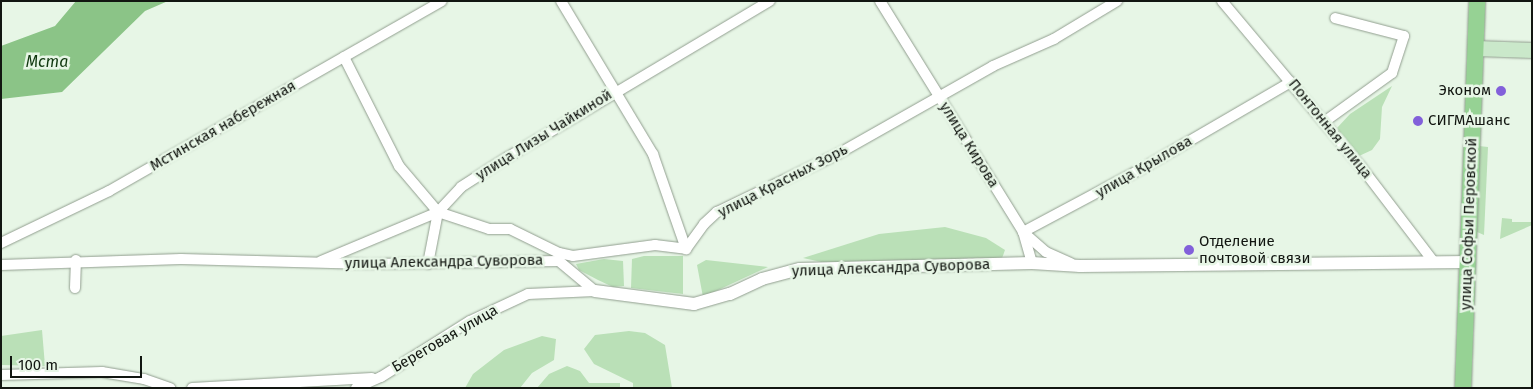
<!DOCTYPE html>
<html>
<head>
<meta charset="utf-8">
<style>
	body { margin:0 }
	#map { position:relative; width:1533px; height:389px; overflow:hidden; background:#e7f6e6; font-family:"Fira Sans",sans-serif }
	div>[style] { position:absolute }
	.green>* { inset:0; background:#bae0b7 }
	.water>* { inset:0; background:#8bc487 }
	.roads { filter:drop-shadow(0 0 1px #919e8f) drop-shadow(0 0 1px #919e8f) }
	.minor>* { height:10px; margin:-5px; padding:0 5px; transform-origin:5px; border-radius:5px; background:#fff }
	.tertiary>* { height:12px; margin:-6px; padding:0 6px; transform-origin:6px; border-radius:6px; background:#fff }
	.secondary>* { height:15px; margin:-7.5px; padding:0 7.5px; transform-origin:7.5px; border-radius:7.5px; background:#cae8ca }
	.primary>* { height:16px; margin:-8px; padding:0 8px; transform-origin:8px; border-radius:8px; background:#96d294 }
	.dots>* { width:14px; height:14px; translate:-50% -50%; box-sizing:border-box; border:2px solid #e7f6e6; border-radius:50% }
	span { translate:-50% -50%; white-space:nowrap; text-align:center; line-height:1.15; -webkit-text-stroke:5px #e7f6e6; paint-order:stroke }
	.poi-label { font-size:15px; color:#121611 }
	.right { translate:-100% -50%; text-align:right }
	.left { translate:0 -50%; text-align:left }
	.street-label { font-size:15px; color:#121611 }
	.water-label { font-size:16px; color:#10380f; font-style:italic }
	.frame { position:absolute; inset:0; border:2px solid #121611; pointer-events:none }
	.scale { position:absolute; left:10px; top:356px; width:132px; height:22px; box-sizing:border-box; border:2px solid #121611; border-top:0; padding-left:6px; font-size:15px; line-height:18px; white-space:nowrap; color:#121611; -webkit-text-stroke:4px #e7f6e6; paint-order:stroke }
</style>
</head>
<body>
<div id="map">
	<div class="green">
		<div style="clip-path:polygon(1392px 86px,1382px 107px,1380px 139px,1372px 150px,1359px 156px,1337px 128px,1350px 114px)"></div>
		<div style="clip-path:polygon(1479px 146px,1488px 147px,1484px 235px,1477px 232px)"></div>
		<div style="clip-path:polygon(1502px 218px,1512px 219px,1512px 222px,1532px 222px,1532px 225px,1500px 239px)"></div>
		<div style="clip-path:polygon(945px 227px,986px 238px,1005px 250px,1001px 261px,826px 263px,803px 258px,879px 234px)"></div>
		<div style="clip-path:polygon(644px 256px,683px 256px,683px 294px,631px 288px,632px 259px)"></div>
		<div style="clip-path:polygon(604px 259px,623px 261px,624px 286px,613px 287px,598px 280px,579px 270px,576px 264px)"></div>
		<div style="clip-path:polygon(706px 260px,768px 267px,703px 297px,697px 265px)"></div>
		<div style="clip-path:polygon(42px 330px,45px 366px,1px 365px,1px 336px)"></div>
		<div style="clip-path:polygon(629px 331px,645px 333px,665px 345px,672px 388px,633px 388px,633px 383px,594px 364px,584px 349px,595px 335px)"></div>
		<div style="clip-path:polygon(542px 336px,556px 339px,554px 360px,532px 373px,520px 388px,465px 388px,473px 374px,504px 350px)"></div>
		<div style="clip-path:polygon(567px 366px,580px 371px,589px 383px,620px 383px,620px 388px,537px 388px,549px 374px)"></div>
	</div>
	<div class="water">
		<div style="clip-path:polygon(76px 1px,168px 1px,145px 11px,62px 92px,1px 99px,1px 46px,55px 26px)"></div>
	</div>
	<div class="roads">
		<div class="minor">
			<div style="left:561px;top:1px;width:179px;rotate:59deg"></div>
			<div style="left:653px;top:154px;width:101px;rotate:70.8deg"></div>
			<div style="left:880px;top:1px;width:272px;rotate:58.2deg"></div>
			<div style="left:1023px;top:232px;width:30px;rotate:41deg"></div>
			<div style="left:1046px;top:252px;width:27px;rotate:24deg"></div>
			<div style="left:1222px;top:1px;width:218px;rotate:50deg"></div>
			<div style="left:1362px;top:168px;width:117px;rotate:52.6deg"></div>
			<div style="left:344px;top:57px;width:122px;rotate:63.2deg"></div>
			<div style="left:399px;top:166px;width:60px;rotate:49.7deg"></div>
			<div style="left:438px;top:212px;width:53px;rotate:100.9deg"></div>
			<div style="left:1324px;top:122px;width:84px;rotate:-35.8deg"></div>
			<div style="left:1392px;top:73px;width:39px;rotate:-72deg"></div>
			<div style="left:1404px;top:36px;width:71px;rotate:-165.4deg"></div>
			<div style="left:438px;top:212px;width:54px;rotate:18.4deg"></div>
			<div style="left:489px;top:229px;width:21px"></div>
			<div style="left:510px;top:229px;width:55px;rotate:26.1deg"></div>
			<div style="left:559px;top:253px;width:14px;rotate:12deg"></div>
			<div style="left:573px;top:256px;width:83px;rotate:-7.6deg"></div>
			<div style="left:655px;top:245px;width:31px;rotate:7deg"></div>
			<div style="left:686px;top:249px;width:31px;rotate:-54deg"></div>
			<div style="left:704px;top:224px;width:18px;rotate:-43deg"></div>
			<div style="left:717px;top:212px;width:132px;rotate:-25.6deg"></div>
			<div style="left:836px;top:155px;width:180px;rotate:-29.5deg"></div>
			<div style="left:993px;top:66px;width:67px;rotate:-23.9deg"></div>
			<div style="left:1054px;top:39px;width:74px;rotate:-31.1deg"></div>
			<div style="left:1px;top:243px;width:120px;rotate:-25.7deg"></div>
			<div style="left:109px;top:191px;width:383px;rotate:-29.7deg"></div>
			<div style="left:321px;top:261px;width:127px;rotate:-22.7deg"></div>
			<div style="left:438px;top:212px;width:34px;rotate:-47deg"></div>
			<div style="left:461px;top:187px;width:56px;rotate:-32.6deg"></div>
			<div style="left:508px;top:157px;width:305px;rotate:-30.8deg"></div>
			<div style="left:1032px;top:263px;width:32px;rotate:-106deg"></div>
			<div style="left:1023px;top:232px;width:136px;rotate:-28.1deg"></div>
			<div style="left:1143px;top:168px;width:171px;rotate:-30.2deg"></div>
			<div style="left:1px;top:265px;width:180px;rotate:-1.9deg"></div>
			<div style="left:181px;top:259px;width:188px;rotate:1.5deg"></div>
			<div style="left:369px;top:264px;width:190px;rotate:-0.9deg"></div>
			<div style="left:559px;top:261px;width:47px;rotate:39.8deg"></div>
			<div style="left:75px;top:288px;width:28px;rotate:-88deg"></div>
			<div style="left:1px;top:375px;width:101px;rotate:-1.7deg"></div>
			<div style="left:102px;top:372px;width:43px;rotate:9.5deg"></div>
			<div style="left:144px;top:379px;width:28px;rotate:19deg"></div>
			<div style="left:192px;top:388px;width:180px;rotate:-3.2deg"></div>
			<div style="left:356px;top:388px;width:27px;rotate:-24deg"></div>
			<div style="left:381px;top:377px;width:105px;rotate:-32.2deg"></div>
			<div style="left:470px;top:321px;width:64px;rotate:-25deg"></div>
			<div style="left:528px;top:294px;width:67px;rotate:-2.6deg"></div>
		</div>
		<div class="tertiary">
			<div style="left:595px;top:291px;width:100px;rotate:7.5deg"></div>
			<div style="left:694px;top:304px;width:37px;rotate:-16deg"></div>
			<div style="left:730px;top:294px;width:35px;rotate:-25deg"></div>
			<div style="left:762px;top:279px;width:39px;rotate:-15deg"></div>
			<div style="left:800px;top:269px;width:232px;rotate:-1.5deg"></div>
			<div style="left:1032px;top:263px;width:48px;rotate:3.6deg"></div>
			<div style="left:1080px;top:266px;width:388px;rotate:-0.6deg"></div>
		</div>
		<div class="secondary">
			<div style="left:1476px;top:48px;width:56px;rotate:2deg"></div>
		</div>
		<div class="primary">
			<div style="left:1463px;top:388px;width:387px;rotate:-87.9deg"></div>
		</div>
	</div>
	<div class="dots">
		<div style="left:1501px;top:91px;background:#8260da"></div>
		<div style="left:1418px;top:121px;background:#8260da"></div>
		<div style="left:1189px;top:250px;background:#8260da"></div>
	</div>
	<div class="poi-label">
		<span class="right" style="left:1491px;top:91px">Эконом</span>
		<span class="left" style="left:1428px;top:121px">СИГМАшанс</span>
		<span class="left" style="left:1199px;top:250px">Отделение<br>почтовой связи</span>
	</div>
	<div class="street-label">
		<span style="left:223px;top:126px;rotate:-30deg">Мстинская набережная</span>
		<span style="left:1330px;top:129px;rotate:51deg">Понтонная улица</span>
		<span style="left:544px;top:135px;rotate:-32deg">улица Лизы Чайкиной</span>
		<span style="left:969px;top:145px;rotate:58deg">улица Кирова</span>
		<span style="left:1144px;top:167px;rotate:-30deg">улица Крылова</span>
		<span style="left:783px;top:181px;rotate:-27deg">улица Красных Зорь</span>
		<span style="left:1469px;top:224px;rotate:-88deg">улица Софьи Перовской</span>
		<span style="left:444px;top:262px;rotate:-1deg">улица Александра Суворова</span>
		<span style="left:891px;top:268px;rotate:-2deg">улица Александра Суворова</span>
		<span style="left:445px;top:339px;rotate:-30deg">Береговая улица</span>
	</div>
	<div class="water-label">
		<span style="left:47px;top:62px">Мста</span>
	</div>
	<div class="frame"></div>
	<div class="scale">100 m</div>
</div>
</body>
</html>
